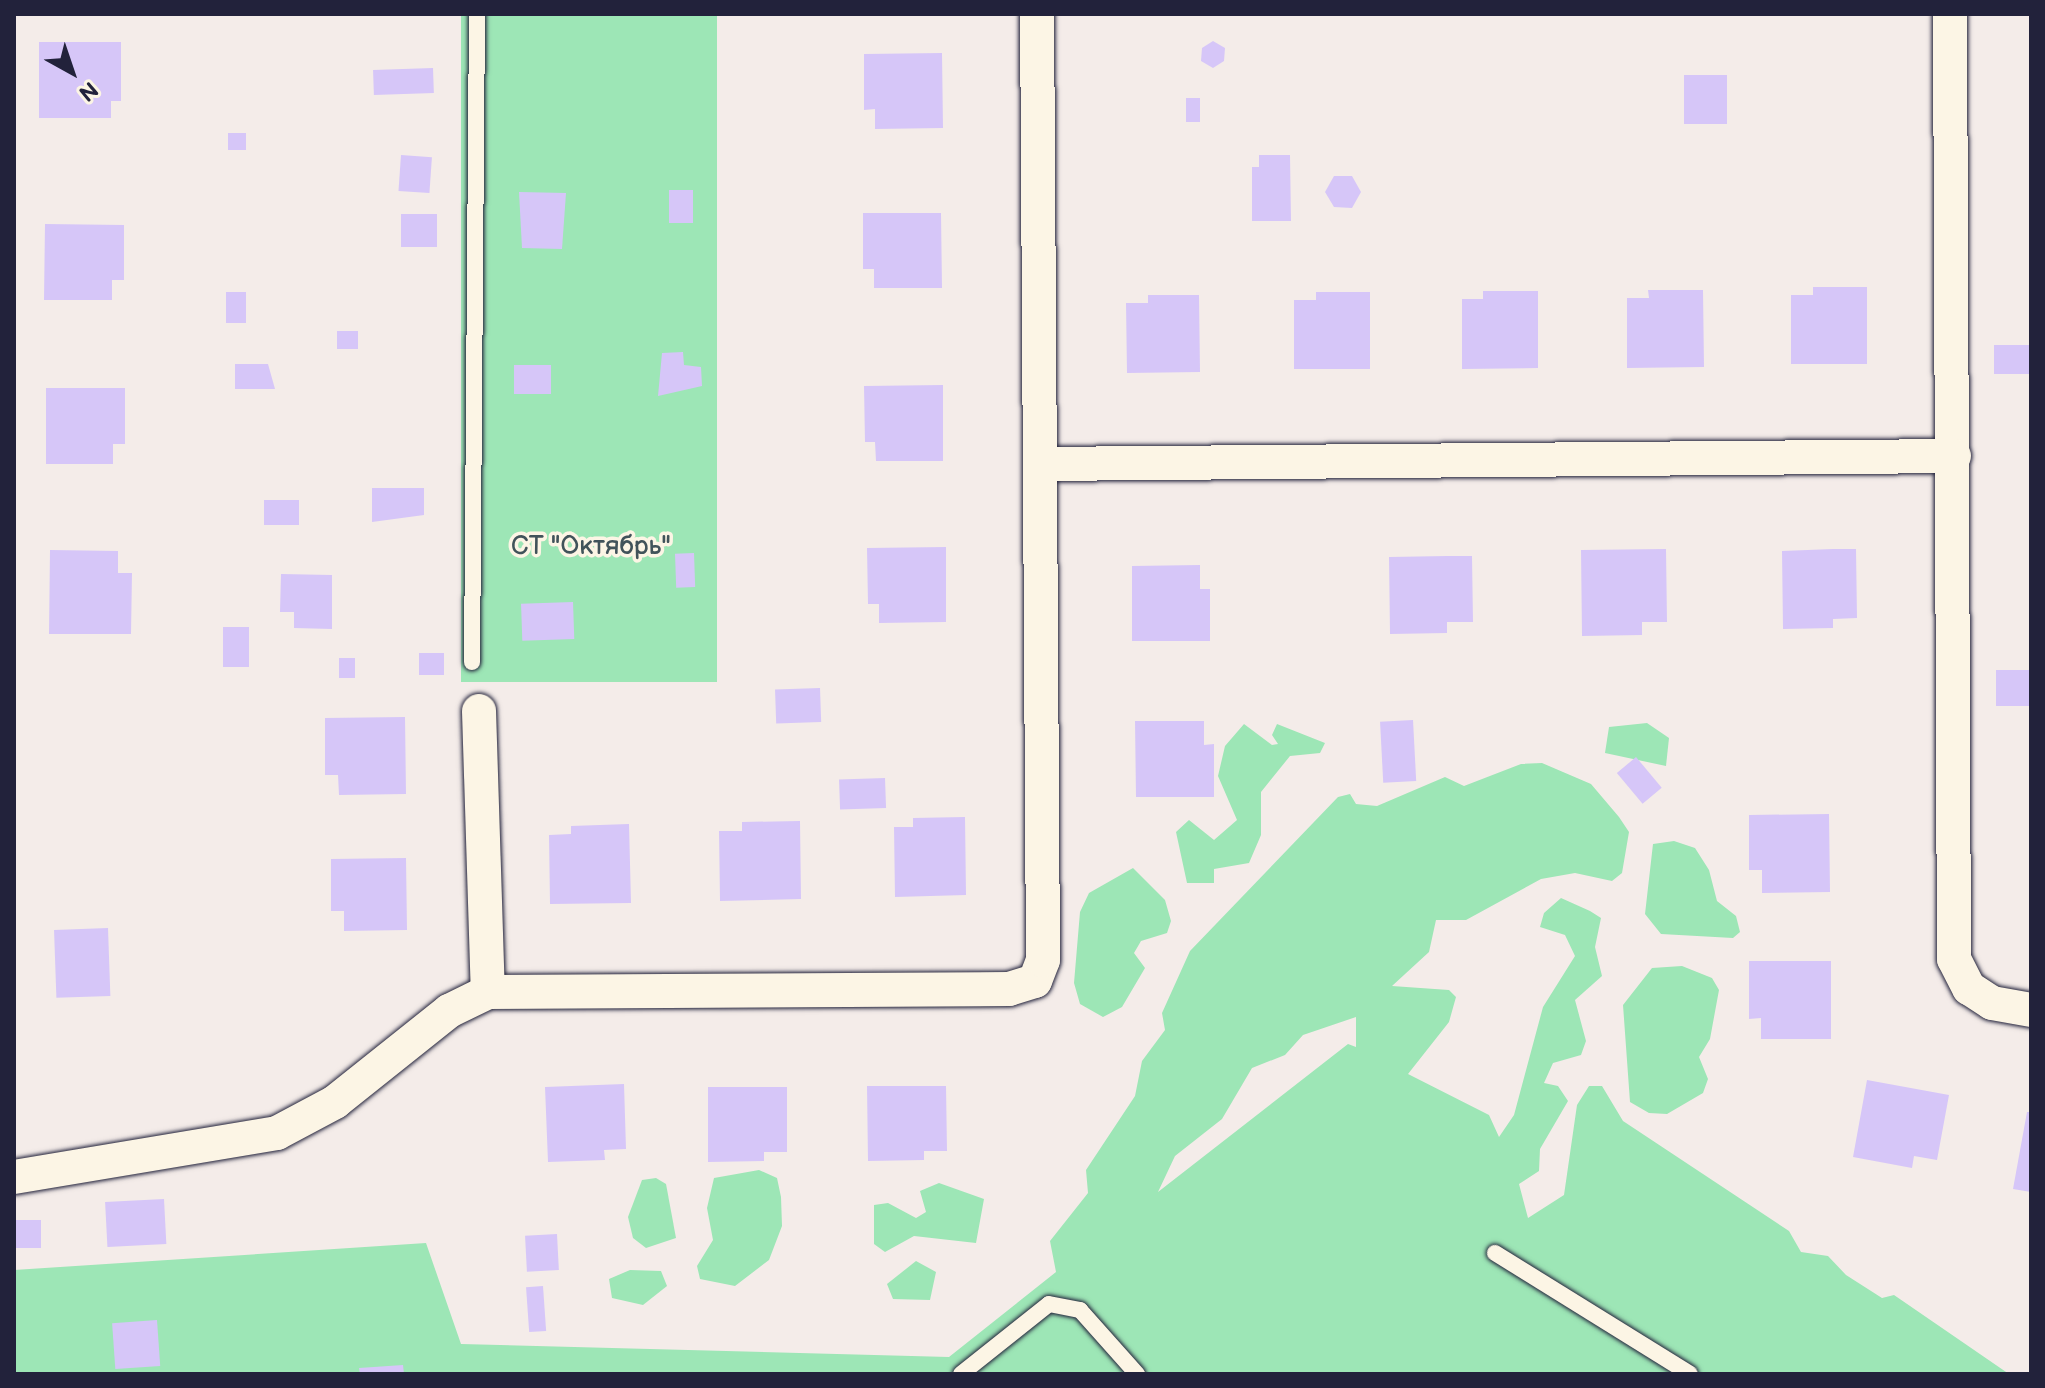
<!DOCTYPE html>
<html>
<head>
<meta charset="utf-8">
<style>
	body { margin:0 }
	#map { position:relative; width:2045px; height:1388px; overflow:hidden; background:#f4ece9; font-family:"Balsamiq Sans",sans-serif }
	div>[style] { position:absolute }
	.green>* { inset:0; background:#9de6b6; transform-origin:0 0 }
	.building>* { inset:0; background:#d6c6f8; transform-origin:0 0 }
	.roads { filter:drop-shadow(0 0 2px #22223b) drop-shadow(0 0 2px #22223b) }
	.lane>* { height:16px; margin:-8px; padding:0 8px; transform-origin:8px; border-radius:8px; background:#fcf5e5 }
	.street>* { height:34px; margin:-17px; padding:0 17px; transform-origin:17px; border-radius:17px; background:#fcf5e5 }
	span { translate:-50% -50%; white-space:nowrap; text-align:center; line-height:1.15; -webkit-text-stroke:7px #fcf5e5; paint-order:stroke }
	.park-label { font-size:26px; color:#41535a }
	.frame { position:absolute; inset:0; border:16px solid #22223b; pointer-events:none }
	.north { position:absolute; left:32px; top:32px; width:80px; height:80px; -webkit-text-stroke:6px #fcf5e5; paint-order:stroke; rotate:140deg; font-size:22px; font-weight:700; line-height:32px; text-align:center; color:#22223b }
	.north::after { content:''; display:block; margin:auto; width:28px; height:36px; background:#22223b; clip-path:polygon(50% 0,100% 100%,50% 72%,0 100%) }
</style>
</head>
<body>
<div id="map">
	<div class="green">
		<div style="left:461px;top:14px;width:256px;height:668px"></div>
		<div style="clip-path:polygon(1647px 723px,1669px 738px,1666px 766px,1605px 753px,1609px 727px)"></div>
		<div style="clip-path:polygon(1244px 724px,1272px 745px,1278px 744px,1272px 735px,1277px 724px,1325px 743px,1320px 753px,1290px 756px,1261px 792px,1261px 835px,1249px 863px,1214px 869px,1214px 883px,1187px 883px,1176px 832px,1189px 820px,1214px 840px,1237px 820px,1218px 776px,1225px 746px)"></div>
		<div style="clip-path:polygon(evenodd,1542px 763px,1591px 784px,1619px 817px,1629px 832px,1622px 873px,1612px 881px,1575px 873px,1541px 879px,1466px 920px,1436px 920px,1429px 952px,1392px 986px,1449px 990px,1456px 997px,1449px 1022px,1408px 1074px,1489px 1115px,1499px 1137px,1514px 1115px,1543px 1007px,1575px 956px,1565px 935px,1540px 927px,1544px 913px,1561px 898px,1590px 911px,1601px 918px,1595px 947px,1602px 976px,1575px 1000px,1586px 1041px,1581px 1055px,1553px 1063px,1544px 1083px,1558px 1086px,1568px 1101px,1540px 1149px,1539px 1171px,1519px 1184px,1528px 1218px,1564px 1195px,1577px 1105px,1589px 1086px,1602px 1086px,1623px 1121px,1789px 1231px,1801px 1252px,1828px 1256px,1846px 1275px,1882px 1298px,1894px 1295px,2009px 1374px,14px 1374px,14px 1270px,426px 1243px,461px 1344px,949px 1357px,1056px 1272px,1050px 1241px,1088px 1193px,1086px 1170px,1135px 1096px,1142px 1061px,1165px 1030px,1162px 1013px,1190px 951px,1338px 797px,1350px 794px,1356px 804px,1377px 806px,1445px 777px,1464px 786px,1521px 764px,1542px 763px,1356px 1017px,1356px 1047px,1348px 1044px,1158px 1192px,1175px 1156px,1222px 1119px,1252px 1068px,1285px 1055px,1303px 1035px,1356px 1017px)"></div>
		<div style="clip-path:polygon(1674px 841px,1695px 848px,1709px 870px,1717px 901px,1736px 916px,1740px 932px,1733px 938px,1661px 934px,1645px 914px,1653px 844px)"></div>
		<div style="clip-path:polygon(1133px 868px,1165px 900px,1171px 921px,1167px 933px,1141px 941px,1134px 953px,1145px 968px,1122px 1007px,1103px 1017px,1080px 1004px,1074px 983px,1080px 912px,1089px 893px)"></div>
		<div style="clip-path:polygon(1682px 966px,1712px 978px,1719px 990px,1710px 1039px,1699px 1057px,1708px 1079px,1703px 1093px,1667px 1114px,1649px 1113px,1630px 1102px,1623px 1005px,1652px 968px)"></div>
		<div style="clip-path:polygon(759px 1170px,777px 1178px,781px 1197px,782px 1226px,769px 1260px,735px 1286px,700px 1279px,697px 1266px,713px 1240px,707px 1208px,714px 1178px)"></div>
		<div style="clip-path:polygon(656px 1178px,666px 1184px,676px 1238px,646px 1248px,633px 1238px,628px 1217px,642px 1180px)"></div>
		<div style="clip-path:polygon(939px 1183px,984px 1199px,976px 1243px,914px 1236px,885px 1252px,874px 1244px,874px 1205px,888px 1203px,916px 1218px,926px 1212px,920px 1191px)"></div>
		<div style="clip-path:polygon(916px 1261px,936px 1272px,930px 1300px,893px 1299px,887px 1284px)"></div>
		<div style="clip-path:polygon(630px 1270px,661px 1271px,667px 1286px,643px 1305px,612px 1298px,609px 1279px)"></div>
	</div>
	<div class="building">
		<div style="clip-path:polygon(1213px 41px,1225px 48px,1224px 61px,1213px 68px,1201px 61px,1202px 48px)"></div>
		<div style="clip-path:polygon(39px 42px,121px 42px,121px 101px,111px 101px,111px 118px,39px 118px)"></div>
		<div style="clip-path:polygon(942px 53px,943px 128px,875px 129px,875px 109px,864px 110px,864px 54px)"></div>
		<div style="left:433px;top:68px;width:25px;height:60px;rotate:88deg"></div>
		<div style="left:1727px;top:75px;width:49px;height:43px;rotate:90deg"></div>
		<div style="left:1186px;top:98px;width:14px;height:24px"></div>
		<div style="left:228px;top:133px;width:18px;height:17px"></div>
		<div style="left:401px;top:155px;width:31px;height:36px;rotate:4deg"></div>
		<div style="clip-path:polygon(1259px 155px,1290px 155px,1291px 221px,1252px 221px,1252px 167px,1259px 167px)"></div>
		<div style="clip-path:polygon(1334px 176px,1352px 176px,1361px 192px,1352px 208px,1334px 207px,1325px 192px)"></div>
		<div style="left:669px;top:190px;width:24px;height:33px"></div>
		<div style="clip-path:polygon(519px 192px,566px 193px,562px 249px,522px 248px)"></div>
		<div style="clip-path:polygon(863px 213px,941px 213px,942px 288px,874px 288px,874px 269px,863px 269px)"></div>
		<div style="left:401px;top:214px;width:36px;height:33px"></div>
		<div style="clip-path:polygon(45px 224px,124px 225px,124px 280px,112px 280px,112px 300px,44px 300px)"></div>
		<div style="clip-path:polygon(1813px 287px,1867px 287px,1867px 364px,1791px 364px,1791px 295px,1813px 295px)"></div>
		<div style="clip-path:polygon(1648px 290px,1703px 290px,1704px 367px,1627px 368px,1627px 298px,1649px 298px)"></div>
		<div style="clip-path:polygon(1483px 291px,1538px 291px,1538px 368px,1462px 369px,1462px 299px,1483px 299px)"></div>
		<div style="left:226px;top:292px;width:20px;height:31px"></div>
		<div style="clip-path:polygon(1316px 292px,1370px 292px,1370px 369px,1294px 369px,1294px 300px,1316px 300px)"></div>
		<div style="clip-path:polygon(1148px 295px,1199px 295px,1200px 372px,1127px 373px,1126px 303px,1148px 303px)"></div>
		<div style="left:337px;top:331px;width:21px;height:18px"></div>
		<div style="left:1994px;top:345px;width:37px;height:29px"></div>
		<div style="clip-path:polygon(683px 352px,684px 365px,701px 367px,702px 386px,658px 396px,662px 353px)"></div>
		<div style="clip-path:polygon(235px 364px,268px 364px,275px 389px,235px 389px)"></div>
		<div style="left:514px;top:365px;width:37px;height:29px"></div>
		<div style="clip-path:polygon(943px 385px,943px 461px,876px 461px,875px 442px,865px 442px,864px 386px)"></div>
		<div style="clip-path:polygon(46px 388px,125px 388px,125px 444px,113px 444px,113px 464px,46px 464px)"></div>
		<div style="clip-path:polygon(372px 488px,424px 488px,424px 515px,372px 522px)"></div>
		<div style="left:264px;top:500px;width:35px;height:25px"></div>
		<div style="clip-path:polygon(946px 547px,946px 622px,879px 623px,879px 604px,868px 604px,867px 548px)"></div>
		<div style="clip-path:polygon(1666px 549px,1667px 622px,1642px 622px,1642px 635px,1582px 636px,1581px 550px)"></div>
		<div style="clip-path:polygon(1833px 549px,1856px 549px,1857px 618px,1833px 619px,1833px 628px,1783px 629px,1782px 551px)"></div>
		<div style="clip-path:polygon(50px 550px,118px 551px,118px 573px,132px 573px,131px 634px,49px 634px)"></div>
		<div style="left:694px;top:553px;width:34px;height:19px;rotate:88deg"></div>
		<div style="clip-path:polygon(1447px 556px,1472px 556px,1473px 622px,1447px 622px,1447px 633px,1390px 634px,1389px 557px)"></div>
		<div style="clip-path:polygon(1200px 565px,1200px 589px,1210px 589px,1210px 641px,1132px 641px,1132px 566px)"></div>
		<div style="clip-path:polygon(281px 574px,332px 575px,332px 629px,294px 628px,294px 612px,280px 612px)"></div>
		<div style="left:573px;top:602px;width:37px;height:52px;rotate:88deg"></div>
		<div style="left:223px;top:627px;width:26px;height:40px"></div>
		<div style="left:419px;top:653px;width:25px;height:22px"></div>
		<div style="left:339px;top:658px;width:16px;height:20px"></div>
		<div style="left:1996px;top:670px;width:35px;height:36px"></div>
		<div style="left:820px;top:688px;width:34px;height:45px;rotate:88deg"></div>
		<div style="clip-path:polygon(405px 717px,406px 794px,339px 795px,338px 775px,325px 775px,325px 718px)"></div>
		<div style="left:1413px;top:720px;width:61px;height:33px;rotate:87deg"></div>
		<div style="clip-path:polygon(1135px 721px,1204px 721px,1204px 745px,1214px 744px,1214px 797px,1136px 797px)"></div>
		<div style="left:1636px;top:757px;width:40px;height:25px;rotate:50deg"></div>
		<div style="left:885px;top:778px;width:30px;height:46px;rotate:88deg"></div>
		<div style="clip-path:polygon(1829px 814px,1830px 892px,1762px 893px,1762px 870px,1749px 870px,1749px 815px)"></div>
		<div style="clip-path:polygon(965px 817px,966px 895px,895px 897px,894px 827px,913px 827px,913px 818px)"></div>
		<div style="clip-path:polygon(800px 821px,801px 899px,720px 901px,719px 831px,742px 831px,742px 822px)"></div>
		<div style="clip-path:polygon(629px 824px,631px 903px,550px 904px,549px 835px,571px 834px,571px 826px)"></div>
		<div style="clip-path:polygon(406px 858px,407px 930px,344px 931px,344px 911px,331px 911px,331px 859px)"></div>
		<div style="left:108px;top:928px;width:68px;height:54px;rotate:88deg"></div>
		<div style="clip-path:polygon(1749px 961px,1831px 961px,1831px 1039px,1761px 1039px,1761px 1018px,1749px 1019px)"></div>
		<div style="clip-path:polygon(1867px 1080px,1949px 1095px,1937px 1160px,1914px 1156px,1912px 1168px,1853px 1157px)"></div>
		<div style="clip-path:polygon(624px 1084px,626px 1149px,604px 1150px,605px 1160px,548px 1162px,545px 1087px)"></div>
		<div style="clip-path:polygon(867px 1086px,946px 1086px,947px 1151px,924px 1151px,924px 1160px,868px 1161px)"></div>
		<div style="clip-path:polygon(708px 1087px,787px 1087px,787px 1152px,764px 1152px,764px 1161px,708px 1162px)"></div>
		<div style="clip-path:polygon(2027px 1112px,2031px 1112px,2031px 1192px,2013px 1189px)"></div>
		<div style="left:164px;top:1199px;width:45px;height:59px;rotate:87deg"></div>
		<div style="left:14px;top:1220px;width:27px;height:28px"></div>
		<div style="left:557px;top:1234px;width:36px;height:32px;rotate:87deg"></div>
		<div style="left:543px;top:1286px;width:45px;height:17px;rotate:86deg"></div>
		<div style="left:157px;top:1320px;width:46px;height:45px;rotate:86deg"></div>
		<div style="clip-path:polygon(403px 1365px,404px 1374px,360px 1374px,359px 1368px)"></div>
	</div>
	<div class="roads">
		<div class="lane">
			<div style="left:472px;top:662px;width:648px;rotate:-89.56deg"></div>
			<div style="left:1495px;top:1253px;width:229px;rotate:31.8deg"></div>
			<div style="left:961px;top:1374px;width:112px;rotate:-38.5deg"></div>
			<div style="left:1049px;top:1304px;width:32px;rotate:11deg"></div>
			<div style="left:1080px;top:1310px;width:86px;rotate:48.3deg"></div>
		</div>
		<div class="street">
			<div style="left:1950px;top:14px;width:945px;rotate:89.76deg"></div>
			<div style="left:1954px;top:959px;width:33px;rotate:63deg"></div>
			<div style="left:1969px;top:988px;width:27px;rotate:33deg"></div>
			<div style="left:1992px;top:1003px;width:40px;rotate:10deg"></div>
			<div style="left:1040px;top:464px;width:914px;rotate:-0.5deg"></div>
			<div style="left:479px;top:711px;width:281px;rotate:88.2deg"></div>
			<div style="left:14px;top:1177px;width:267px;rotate:-9.5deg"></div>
			<div style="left:277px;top:1133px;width:66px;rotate:-28.1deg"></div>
			<div style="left:335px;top:1102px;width:146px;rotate:-38.6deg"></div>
			<div style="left:449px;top:1011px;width:43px;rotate:-26deg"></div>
			<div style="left:488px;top:992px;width:521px;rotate:-0.33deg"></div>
			<div style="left:1009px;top:989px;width:27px;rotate:-17deg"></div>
			<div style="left:1035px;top:981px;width:22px;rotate:-69deg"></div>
			<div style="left:1043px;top:960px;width:946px;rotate:-90.36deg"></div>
		</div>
	</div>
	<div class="park-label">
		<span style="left:591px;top:547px">СТ "Октябрь"</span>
	</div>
	<div class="frame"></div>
	<div class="north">N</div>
</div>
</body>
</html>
